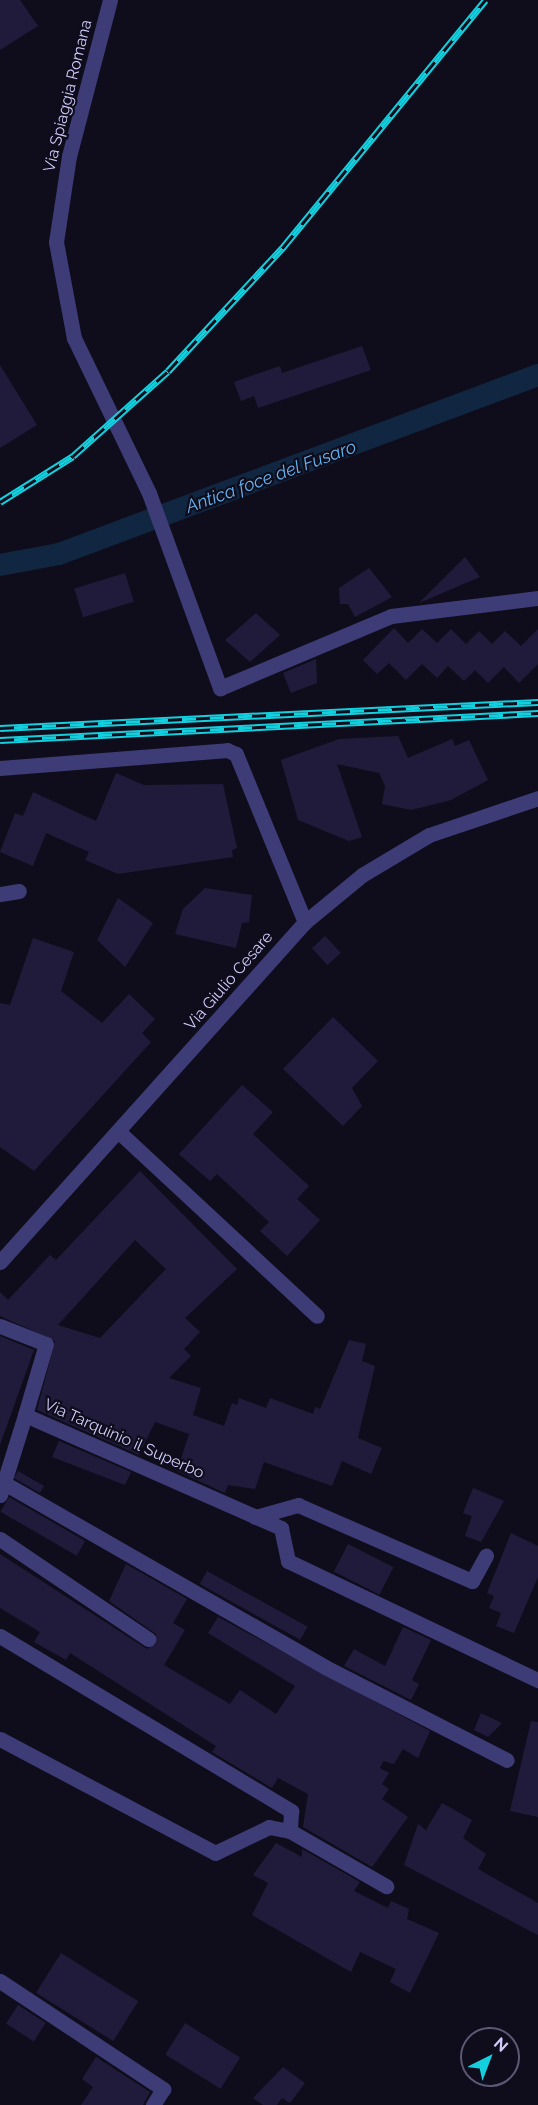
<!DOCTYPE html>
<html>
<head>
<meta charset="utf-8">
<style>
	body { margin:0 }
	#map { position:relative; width:538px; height:2105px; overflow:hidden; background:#0f0d1c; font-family:Raleway,sans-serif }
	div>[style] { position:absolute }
	.canal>* { height:22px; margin:-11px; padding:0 11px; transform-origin:11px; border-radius:11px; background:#112640 }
	.building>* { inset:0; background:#201b3b; transform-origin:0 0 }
	.minor>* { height:15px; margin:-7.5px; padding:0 7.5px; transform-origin:7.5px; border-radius:7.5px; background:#3d3c77 }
	.tertiary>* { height:15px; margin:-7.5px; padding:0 7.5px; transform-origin:7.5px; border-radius:7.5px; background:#3d3c77 }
	.rail>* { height:7px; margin-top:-3.5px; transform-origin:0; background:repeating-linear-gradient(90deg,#0f0d1c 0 14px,#14d0df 0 28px); box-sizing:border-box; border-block:2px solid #14d0df }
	span { translate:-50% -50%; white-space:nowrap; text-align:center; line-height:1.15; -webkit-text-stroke:4.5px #0f0d1c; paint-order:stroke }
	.street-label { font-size:16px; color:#d0ccfa }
	.water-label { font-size:18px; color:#64b4f1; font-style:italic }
	.north { position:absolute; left:460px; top:2027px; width:60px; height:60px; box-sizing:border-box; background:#0f0d1c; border:2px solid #5c5975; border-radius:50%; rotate:42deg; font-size:16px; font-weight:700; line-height:24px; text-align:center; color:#d0ccfa }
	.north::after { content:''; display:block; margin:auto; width:21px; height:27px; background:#14d0df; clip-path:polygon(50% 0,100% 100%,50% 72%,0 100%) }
</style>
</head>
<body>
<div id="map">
	<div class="canal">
		<div style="left:0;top:565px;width:60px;rotate:-10.6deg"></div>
		<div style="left:59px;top:554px;width:511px;rotate:-20.49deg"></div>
	</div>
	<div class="building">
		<div style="clip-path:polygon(0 0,20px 0,38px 26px,0 50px)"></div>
		<div style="clip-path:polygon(362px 346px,371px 370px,258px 408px,254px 396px,241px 401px,234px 382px,280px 366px,282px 373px)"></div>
		<div style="clip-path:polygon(0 365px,37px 425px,0 448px)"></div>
		<div style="clip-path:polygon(465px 557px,480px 577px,419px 603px)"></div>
		<div style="clip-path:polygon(369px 568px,392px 597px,355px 617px,348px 604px,340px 604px,339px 588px)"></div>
		<div style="left:125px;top:573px;width:30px;height:53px;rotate:73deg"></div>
		<div style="clip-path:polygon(256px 613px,280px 635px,250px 662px,225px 640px)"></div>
		<div style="clip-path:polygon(394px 628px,408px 643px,422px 629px,437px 643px,451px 629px,466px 644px,479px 631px,492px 644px,505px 631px,521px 646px,538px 629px,538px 664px,519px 683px,504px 667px,488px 683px,475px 670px,464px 681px,448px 666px,437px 678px,422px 664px,406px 680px,389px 663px,377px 674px,363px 660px)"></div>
		<div style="clip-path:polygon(316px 659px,317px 683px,291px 693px,283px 673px)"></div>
		<div style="clip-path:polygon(398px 736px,408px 758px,452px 739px,455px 746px,469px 740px,488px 780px,451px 800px,411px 810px,382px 804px,385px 786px,379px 773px,337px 764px,362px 837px,349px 841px,298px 820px,281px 760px,339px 739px)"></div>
		<div style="clip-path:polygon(116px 773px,144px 785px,223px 784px,237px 848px,232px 850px,233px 857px,118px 874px,85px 860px,89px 852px,46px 833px,33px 866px,0 852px,15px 813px,23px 816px,33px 792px,96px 821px)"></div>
		<div style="clip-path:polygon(205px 888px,252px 895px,249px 922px,242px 923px,236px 948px,175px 934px,183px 909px)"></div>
		<div style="clip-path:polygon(118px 898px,153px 923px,125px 967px,97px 940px)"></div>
		<div style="left:325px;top:936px;width:23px;height:18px;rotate:47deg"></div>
		<div style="clip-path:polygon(33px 938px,74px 952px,61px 991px,102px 1023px,129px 994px,155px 1019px,142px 1033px,151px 1042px,34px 1171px,0 1147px,0 1003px,10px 1005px)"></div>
		<div style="clip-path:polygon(333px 1017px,378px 1061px,352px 1088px,362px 1106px,343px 1126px,283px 1069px)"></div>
		<div style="clip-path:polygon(242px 1085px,273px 1112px,253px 1134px,309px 1186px,297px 1199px,320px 1220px,287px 1256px,260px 1231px,269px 1222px,217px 1174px,210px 1181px,179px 1154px)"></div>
		<div style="clip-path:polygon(evenodd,140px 1171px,237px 1269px,185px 1318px,200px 1332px,184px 1349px,191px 1356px,169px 1378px,201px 1388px,193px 1415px,224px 1426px,232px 1403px,237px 1405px,239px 1398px,266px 1408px,270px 1398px,313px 1414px,315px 1407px,320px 1409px,349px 1340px,366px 1344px,362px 1361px,375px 1366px,358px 1438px,382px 1448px,371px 1474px,342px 1461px,332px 1486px,264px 1462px,255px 1489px,228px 1485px,225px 1493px,177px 1471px,189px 1434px,155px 1422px,139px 1455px,37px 1410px,55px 1341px,0 1316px,0 1292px,8px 1300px,50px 1255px,56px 1260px,140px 1171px,135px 1240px,166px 1269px,100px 1338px,58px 1325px,135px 1240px)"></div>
		<div style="clip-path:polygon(0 1336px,34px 1350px,0 1445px)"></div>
		<div style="clip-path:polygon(59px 1441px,131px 1472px,125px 1485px,52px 1457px)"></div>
		<div style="left:18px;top:1471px;width:30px;height:8px;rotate:30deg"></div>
		<div style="clip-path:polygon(473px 1488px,504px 1501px,481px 1542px,465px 1536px,472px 1516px,463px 1513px)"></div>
		<div style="left:9px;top:1497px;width:88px;height:17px;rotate:30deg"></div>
		<div style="clip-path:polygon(511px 1533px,538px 1546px,538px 1577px,514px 1633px,496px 1626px,501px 1613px,489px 1608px,494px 1596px,487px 1593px)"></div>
		<div style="left:348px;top:1544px;width:51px;height:31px;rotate:27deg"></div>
		<div style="clip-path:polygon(0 1554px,147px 1649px,156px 1644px,156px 1634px,109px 1601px,126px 1564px,187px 1599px,173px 1623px,185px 1630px,164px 1665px,230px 1704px,240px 1690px,276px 1714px,295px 1686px,208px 1633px,218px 1617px,430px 1731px,418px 1758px,403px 1749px,394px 1764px,383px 1761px,380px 1768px,389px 1773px,382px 1784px,389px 1789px,382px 1799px,408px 1817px,372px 1867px,303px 1827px,308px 1794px,278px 1778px,272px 1788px,212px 1752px,216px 1746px,70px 1653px,66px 1660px,34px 1642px,40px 1632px,0 1608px)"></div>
		<div style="left:207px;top:1571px;width:115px;height:15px;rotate:29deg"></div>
		<div style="clip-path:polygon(403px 1627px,431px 1640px,412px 1680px,419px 1684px,411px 1700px,344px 1666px,354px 1649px,385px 1666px)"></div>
		<div style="clip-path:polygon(481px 1713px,502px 1723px,488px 1737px,474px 1730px)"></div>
		<div style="clip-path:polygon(531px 1721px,538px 1722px,538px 1817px,510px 1811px)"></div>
		<div style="clip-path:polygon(442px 1803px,472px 1820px,463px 1838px,486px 1854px,478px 1869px,538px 1903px,538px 1935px,404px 1865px,418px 1824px,426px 1830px)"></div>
		<div style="clip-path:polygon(276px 1843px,302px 1857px,302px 1849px,360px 1882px,354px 1891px,388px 1908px,391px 1901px,409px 1909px,407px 1919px,439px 1933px,410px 1993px,390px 1982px,396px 1969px,360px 1952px,351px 1972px,252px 1915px,268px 1883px,253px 1875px)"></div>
		<div style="left:61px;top:1953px;width:91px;height:47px;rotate:32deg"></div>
		<div style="left:18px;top:2005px;width:33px;height:22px;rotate:33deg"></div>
		<div style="left:185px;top:2023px;width:65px;height:37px;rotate:32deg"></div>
		<div style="clip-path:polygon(96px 2057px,150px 2092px,143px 2105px,81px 2105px,93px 2087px,82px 2079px)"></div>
		<div style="clip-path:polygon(283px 2067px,305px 2083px,290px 2103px,282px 2098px,277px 2105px,263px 2105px,253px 2098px)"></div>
	</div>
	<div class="minor">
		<div style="left:220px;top:688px;width:186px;rotate:-22.8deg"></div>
		<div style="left:391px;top:616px;width:148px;rotate:-7deg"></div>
		<div style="left:0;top:768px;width:228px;rotate:-4.5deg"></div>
		<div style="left:227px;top:750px;width:10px;rotate:24deg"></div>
		<div style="left:236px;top:754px;width:182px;rotate:67.7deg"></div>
		<div style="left:0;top:894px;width:19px;rotate:-9deg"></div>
		<div style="left:119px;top:1132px;width:270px;rotate:42.9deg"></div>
		<div style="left:0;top:1326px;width:49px;rotate:21.4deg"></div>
		<div style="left:46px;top:1344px;width:74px;rotate:106.5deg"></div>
		<div style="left:25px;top:1415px;width:280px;rotate:23.8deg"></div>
		<div style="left:281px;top:1528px;width:34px;rotate:78deg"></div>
		<div style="left:288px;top:1561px;width:277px;rotate:25.5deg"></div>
		<div style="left:4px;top:1483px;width:370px;rotate:29.8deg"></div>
		<div style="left:325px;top:1667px;width:204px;rotate:27.1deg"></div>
		<div style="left:0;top:1495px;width:84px;rotate:-72.6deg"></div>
		<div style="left:255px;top:1517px;width:45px;rotate:-15.6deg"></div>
		<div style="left:298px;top:1505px;width:190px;rotate:23.6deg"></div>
		<div style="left:472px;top:1581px;width:29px;rotate:-61deg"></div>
		<div style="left:0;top:1539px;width:179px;rotate:34deg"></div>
		<div style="left:0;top:1636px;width:340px;rotate:31deg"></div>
		<div style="left:291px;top:1811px;width:20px;rotate:93deg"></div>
		<div style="left:290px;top:1831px;width:111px;rotate:29.8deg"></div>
		<div style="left:0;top:1739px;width:243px;rotate:27.9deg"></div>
		<div style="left:215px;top:1853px;width:60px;rotate:-25.7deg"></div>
		<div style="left:269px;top:1827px;width:21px;rotate:11deg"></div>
		<div style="left:0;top:1981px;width:196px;rotate:33.5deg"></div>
		<div style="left:163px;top:2089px;width:19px;rotate:122deg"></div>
	</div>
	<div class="tertiary">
		<div style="left:110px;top:0;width:161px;rotate:104.7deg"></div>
		<div style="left:69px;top:156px;width:87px;rotate:98.6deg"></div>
		<div style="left:56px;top:242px;width:98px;rotate:79.4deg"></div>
		<div style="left:74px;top:338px;width:172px;rotate:64.2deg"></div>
		<div style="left:149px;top:493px;width:208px;rotate:70deg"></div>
		<div style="left:0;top:1262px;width:457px;rotate:-48.1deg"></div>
		<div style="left:305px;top:922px;width:74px;rotate:-39.5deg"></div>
		<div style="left:362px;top:875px;width:78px;rotate:-30.8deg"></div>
		<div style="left:429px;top:835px;width:115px;rotate:-18.7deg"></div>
	</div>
	<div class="rail">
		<div style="left:0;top:502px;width:86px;rotate:-32.2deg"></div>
		<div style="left:73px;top:456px;width:127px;rotate:-41.8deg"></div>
		<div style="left:168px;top:371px;width:171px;rotate:-47.1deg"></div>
		<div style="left:284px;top:246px;width:318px;rotate:-50.7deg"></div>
		<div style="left:0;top:728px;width:539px;rotate:-2.77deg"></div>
		<div style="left:0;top:740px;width:539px;rotate:-2.87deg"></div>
	</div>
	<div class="street-label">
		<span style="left:68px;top:96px;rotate:-76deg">Via Spiaggia Romana</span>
		<span style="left:229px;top:981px;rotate:-49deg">Via Giulio Cesare</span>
		<span style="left:124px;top:1439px;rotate:24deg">Via Tarquinio il Superbo</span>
	</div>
	<div class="water-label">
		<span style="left:271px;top:477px;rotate:-20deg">Antica foce del Fusaro</span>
	</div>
	<div class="north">N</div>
</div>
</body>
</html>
